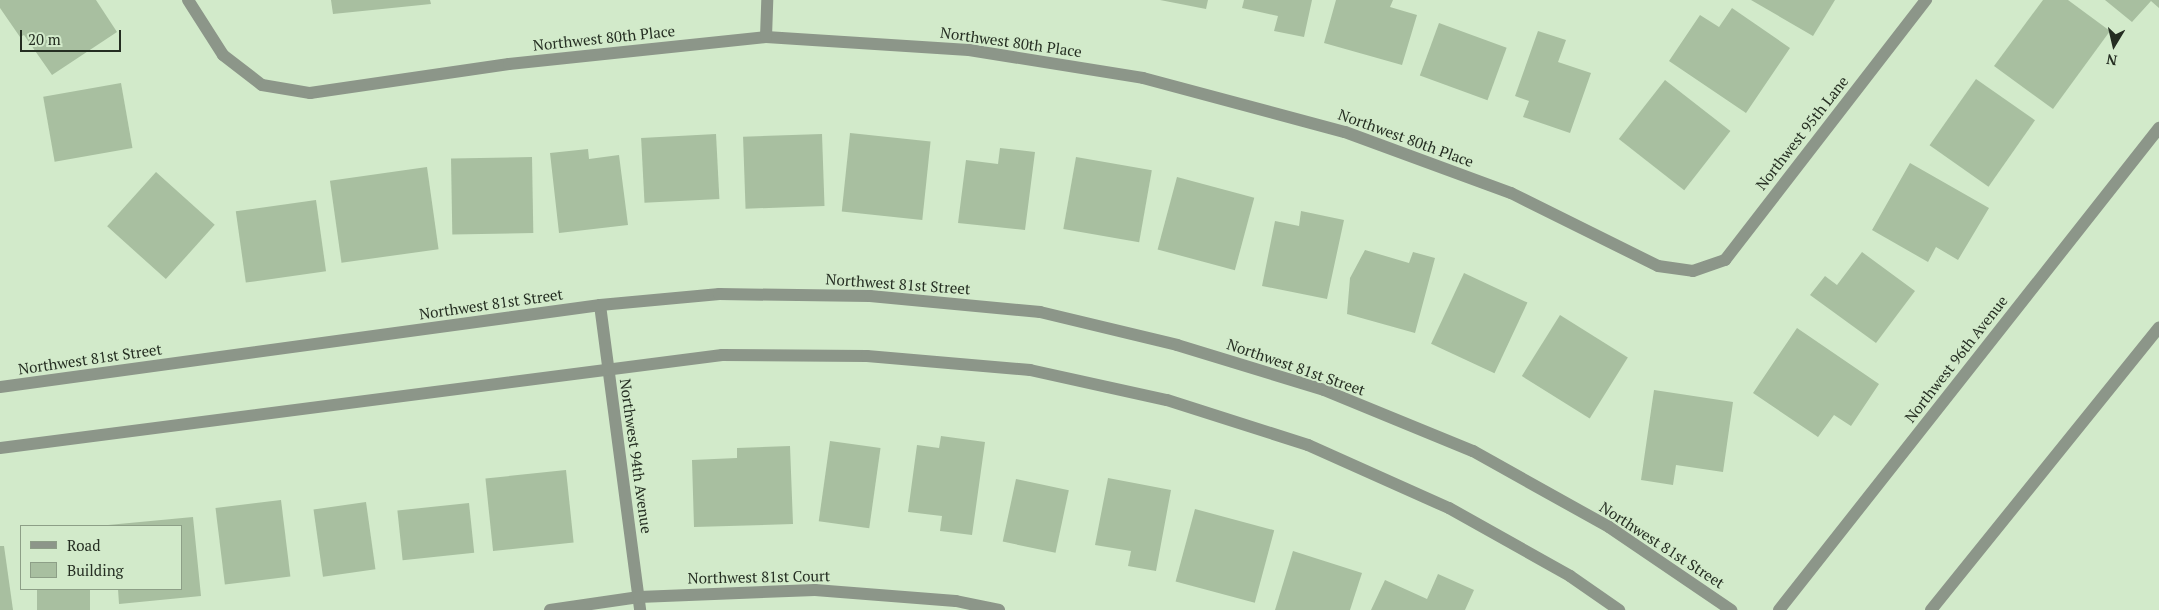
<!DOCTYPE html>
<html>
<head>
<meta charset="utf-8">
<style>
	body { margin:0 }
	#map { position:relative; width:2159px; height:610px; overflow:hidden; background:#d2eaca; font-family:"PT Serif",serif }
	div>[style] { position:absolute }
	.building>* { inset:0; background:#a8bfa0; transform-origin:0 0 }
	.minor>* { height:12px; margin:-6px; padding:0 6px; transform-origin:6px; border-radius:6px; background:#8c9689 }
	span { translate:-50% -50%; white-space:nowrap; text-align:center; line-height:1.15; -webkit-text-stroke:4px #d2eaca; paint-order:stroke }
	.street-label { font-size:15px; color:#252e22 }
	.legend { position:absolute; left:20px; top:525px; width:162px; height:65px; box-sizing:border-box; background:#d2eaca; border:1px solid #8d9f87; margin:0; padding:6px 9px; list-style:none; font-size:15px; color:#252e22 }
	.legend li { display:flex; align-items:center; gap:10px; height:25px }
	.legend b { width:25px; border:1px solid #8d9f87 }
	.north { position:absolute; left:2089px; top:20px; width:50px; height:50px; -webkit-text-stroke:4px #d2eaca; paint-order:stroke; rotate:189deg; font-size:14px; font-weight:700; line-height:20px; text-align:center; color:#252e22 }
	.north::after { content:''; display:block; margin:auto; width:18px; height:22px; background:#252e22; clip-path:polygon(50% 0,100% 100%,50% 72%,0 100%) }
	.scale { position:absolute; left:20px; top:30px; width:101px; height:22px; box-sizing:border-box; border:2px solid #252e22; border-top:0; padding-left:6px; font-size:15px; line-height:18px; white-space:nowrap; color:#252e22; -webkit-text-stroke:4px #d2eaca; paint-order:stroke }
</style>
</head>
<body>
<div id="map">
	<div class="building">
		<div style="clip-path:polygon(0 0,96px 0,117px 32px,52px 75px,24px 35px,20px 37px,0 8px)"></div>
		<div style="clip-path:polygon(331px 0,430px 0,431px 4px,333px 14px)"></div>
		<div style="clip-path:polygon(1160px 0,1208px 0,1206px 9px)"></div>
		<div style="clip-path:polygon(1244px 0,1312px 0,1304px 37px,1274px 31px,1278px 16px,1242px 8px)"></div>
		<div style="clip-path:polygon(1336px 0,1393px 0,1390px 7px,1417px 15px,1402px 65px,1324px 43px)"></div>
		<div style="clip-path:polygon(1751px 0,1835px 0,1813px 36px)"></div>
		<div style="clip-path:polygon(2043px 0,2068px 0,2110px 31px,2053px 109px,1994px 66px)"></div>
		<div style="clip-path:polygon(2105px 0,2159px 0,2159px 8px,2151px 1px,2132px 22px)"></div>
		<div style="clip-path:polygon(1732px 8px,1790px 48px,1746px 113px,1669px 61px,1700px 15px,1719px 27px)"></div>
		<div style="left:1439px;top:23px;width:72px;height:56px;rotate:20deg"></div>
		<div style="clip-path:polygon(1538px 31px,1566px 40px,1558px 62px,1591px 73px,1570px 133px,1523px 117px,1529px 101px,1515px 96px)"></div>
		<div style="left:1976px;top:79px;width:72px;height:81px;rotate:35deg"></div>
		<div style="left:1665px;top:80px;width:83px;height:75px;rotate:38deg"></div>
		<div style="left:121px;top:83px;width:66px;height:79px;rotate:80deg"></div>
		<div style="left:850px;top:133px;width:81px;height:79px;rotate:6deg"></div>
		<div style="left:716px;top:134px;width:65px;height:75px;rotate:87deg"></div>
		<div style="left:822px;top:134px;width:72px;height:79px;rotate:88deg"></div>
		<div style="clip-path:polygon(1000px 148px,1035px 152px,1025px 230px,958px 223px,966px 160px,998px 164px)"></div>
		<div style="clip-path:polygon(588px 149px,589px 159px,619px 155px,628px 225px,559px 233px,550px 153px)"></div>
		<div style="left:532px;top:157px;width:76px;height:81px;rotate:89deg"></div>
		<div style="left:1076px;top:157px;width:77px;height:73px;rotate:10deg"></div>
		<div style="clip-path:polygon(1910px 163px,1989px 208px,1958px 260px,1936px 247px,1928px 262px,1872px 230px)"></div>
		<div style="left:427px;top:167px;width:83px;height:98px;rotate:82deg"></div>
		<div style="left:156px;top:172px;width:79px;height:73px;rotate:42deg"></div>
		<div style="left:1177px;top:177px;width:80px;height:75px;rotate:15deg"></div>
		<div style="left:316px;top:200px;width:72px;height:81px;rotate:82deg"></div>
		<div style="clip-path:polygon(1301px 211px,1344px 220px,1327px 299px,1262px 286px,1275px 221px,1299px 226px)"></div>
		<div style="clip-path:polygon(1365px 250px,1409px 263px,1413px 252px,1435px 258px,1415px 333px,1347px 314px,1350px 278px)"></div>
		<div style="clip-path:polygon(1862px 252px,1915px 291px,1876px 343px,1810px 295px,1825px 276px,1837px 285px)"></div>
		<div style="left:1464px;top:273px;width:70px;height:78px;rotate:25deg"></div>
		<div style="left:1560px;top:315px;width:80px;height:72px;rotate:32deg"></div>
		<div style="clip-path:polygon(1797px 328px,1879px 384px,1851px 426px,1834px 415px,1818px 437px,1753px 393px)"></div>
		<div style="clip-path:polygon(1654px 390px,1733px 402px,1723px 472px,1676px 465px,1673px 485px,1641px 480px)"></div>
		<div style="clip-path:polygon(941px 436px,985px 442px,972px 535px,940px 531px,942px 516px,908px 512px,917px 445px,939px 448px)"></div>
		<div style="left:830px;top:441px;width:51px;height:81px;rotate:8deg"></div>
		<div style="clip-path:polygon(790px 446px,793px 524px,694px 527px,692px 460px,737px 458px,737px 448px)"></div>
		<div style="left:566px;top:470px;width:73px;height:81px;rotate:84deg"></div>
		<div style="clip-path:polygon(1108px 478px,1171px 490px,1156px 571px,1128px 566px,1131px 551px,1095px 545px)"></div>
		<div style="left:1016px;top:479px;width:54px;height:64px;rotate:12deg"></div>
		<div style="left:281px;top:500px;width:77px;height:66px;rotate:83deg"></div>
		<div style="left:366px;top:502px;width:68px;height:53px;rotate:82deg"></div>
		<div style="left:469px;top:503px;width:50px;height:72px;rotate:84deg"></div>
		<div style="left:1195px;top:509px;width:82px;height:75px;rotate:15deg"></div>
		<div style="clip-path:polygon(193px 517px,201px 596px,119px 604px,118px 589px,181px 589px,181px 526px,108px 525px)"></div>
		<div style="clip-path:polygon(0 546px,4px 546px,13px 610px,0 610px)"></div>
		<div style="clip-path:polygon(1293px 551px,1362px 573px,1350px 610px,1275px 610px)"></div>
		<div style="clip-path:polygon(1438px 574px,1474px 590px,1465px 610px,1371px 610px,1385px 580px,1427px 599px)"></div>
		<div style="left:37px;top:589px;width:53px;height:21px"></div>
	</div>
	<div class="minor">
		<div style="left:188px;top:0;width:65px;rotate:57.5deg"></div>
		<div style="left:223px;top:55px;width:49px;rotate:37.6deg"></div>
		<div style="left:262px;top:85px;width:49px;rotate:9.5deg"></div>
		<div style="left:310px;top:93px;width:201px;rotate:-8.3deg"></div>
		<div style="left:509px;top:64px;width:258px;rotate:-6deg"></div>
		<div style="left:766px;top:37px;width:203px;rotate:3.7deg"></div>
		<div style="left:969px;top:50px;width:176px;rotate:9.1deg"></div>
		<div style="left:1143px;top:78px;width:209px;rotate:15deg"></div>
		<div style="left:1345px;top:132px;width:177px;rotate:20.2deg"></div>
		<div style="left:1511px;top:193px;width:164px;rotate:26.4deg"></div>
		<div style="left:1658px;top:266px;width:35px;rotate:8deg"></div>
		<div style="left:1693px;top:271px;width:34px;rotate:-19deg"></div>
		<div style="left:1725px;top:260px;width:329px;rotate:-52.3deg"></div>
		<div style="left:766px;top:37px;width:37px;rotate:-88deg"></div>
		<div style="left:600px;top:305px;width:308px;rotate:82.5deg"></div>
		<div style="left:0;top:387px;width:606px;rotate:-7.78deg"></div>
		<div style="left:600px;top:305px;width:120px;rotate:-5.3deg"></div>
		<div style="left:719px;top:294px;width:151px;rotate:0.8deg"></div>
		<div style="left:870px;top:296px;width:171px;rotate:5.4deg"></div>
		<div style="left:1040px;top:312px;width:141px;rotate:13.5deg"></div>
		<div style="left:1177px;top:345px;width:154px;rotate:17deg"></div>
		<div style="left:1324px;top:390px;width:161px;rotate:22.3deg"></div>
		<div style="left:1473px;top:451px;width:156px;rotate:29.2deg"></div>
		<div style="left:1609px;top:527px;width:148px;rotate:34.2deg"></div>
		<div style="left:0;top:448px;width:728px;rotate:-7.34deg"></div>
		<div style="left:722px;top:355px;width:145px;rotate:0.4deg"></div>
		<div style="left:867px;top:356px;width:164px;rotate:4.9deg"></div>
		<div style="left:1030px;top:370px;width:140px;rotate:12.4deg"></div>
		<div style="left:1167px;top:400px;width:148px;rotate:17.7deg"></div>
		<div style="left:1308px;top:445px;width:154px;rotate:24.1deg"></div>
		<div style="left:1449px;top:508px;width:139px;rotate:29.3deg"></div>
		<div style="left:1570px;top:576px;width:60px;rotate:34.8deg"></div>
		<div style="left:550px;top:610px;width:90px;rotate:-8.3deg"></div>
		<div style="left:639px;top:597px;width:176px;rotate:-2.3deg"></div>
		<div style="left:815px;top:590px;width:141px;rotate:4.5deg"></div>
		<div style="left:956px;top:601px;width:44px;rotate:11.8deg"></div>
		<div style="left:1779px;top:610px;width:614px;rotate:-51.75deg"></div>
		<div style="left:1931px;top:610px;width:363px;rotate:-51.1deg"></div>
	</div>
	<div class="street-label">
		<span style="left:604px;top:38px;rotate:-6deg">Northwest 80th Place</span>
		<span style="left:1011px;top:42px;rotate:8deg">Northwest 80th Place</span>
		<span style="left:1802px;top:133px;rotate:-52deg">Northwest 95th Lane</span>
		<span style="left:1406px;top:138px;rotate:20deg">Northwest 80th Place</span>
		<span style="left:898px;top:284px;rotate:4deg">Northwest 81st Street</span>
		<span style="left:491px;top:304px;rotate:-8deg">Northwest 81st Street</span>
		<span style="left:90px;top:359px;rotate:-8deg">Northwest 81st Street</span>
		<span style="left:1956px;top:359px;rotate:-52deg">Northwest 96th Avenue</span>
		<span style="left:1296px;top:367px;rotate:19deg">Northwest 81st Street</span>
		<span style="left:636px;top:456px;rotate:82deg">Northwest 94th Avenue</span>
		<span style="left:1662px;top:545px;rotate:33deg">Northwest 81st Street</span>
		<span style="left:759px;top:577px;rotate:-1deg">Northwest 81st Court</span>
	</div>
	<ul class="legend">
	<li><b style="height:6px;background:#8c9689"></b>Road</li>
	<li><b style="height:14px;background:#a8bfa0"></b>Building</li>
	</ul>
	<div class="north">N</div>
	<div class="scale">20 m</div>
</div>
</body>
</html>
